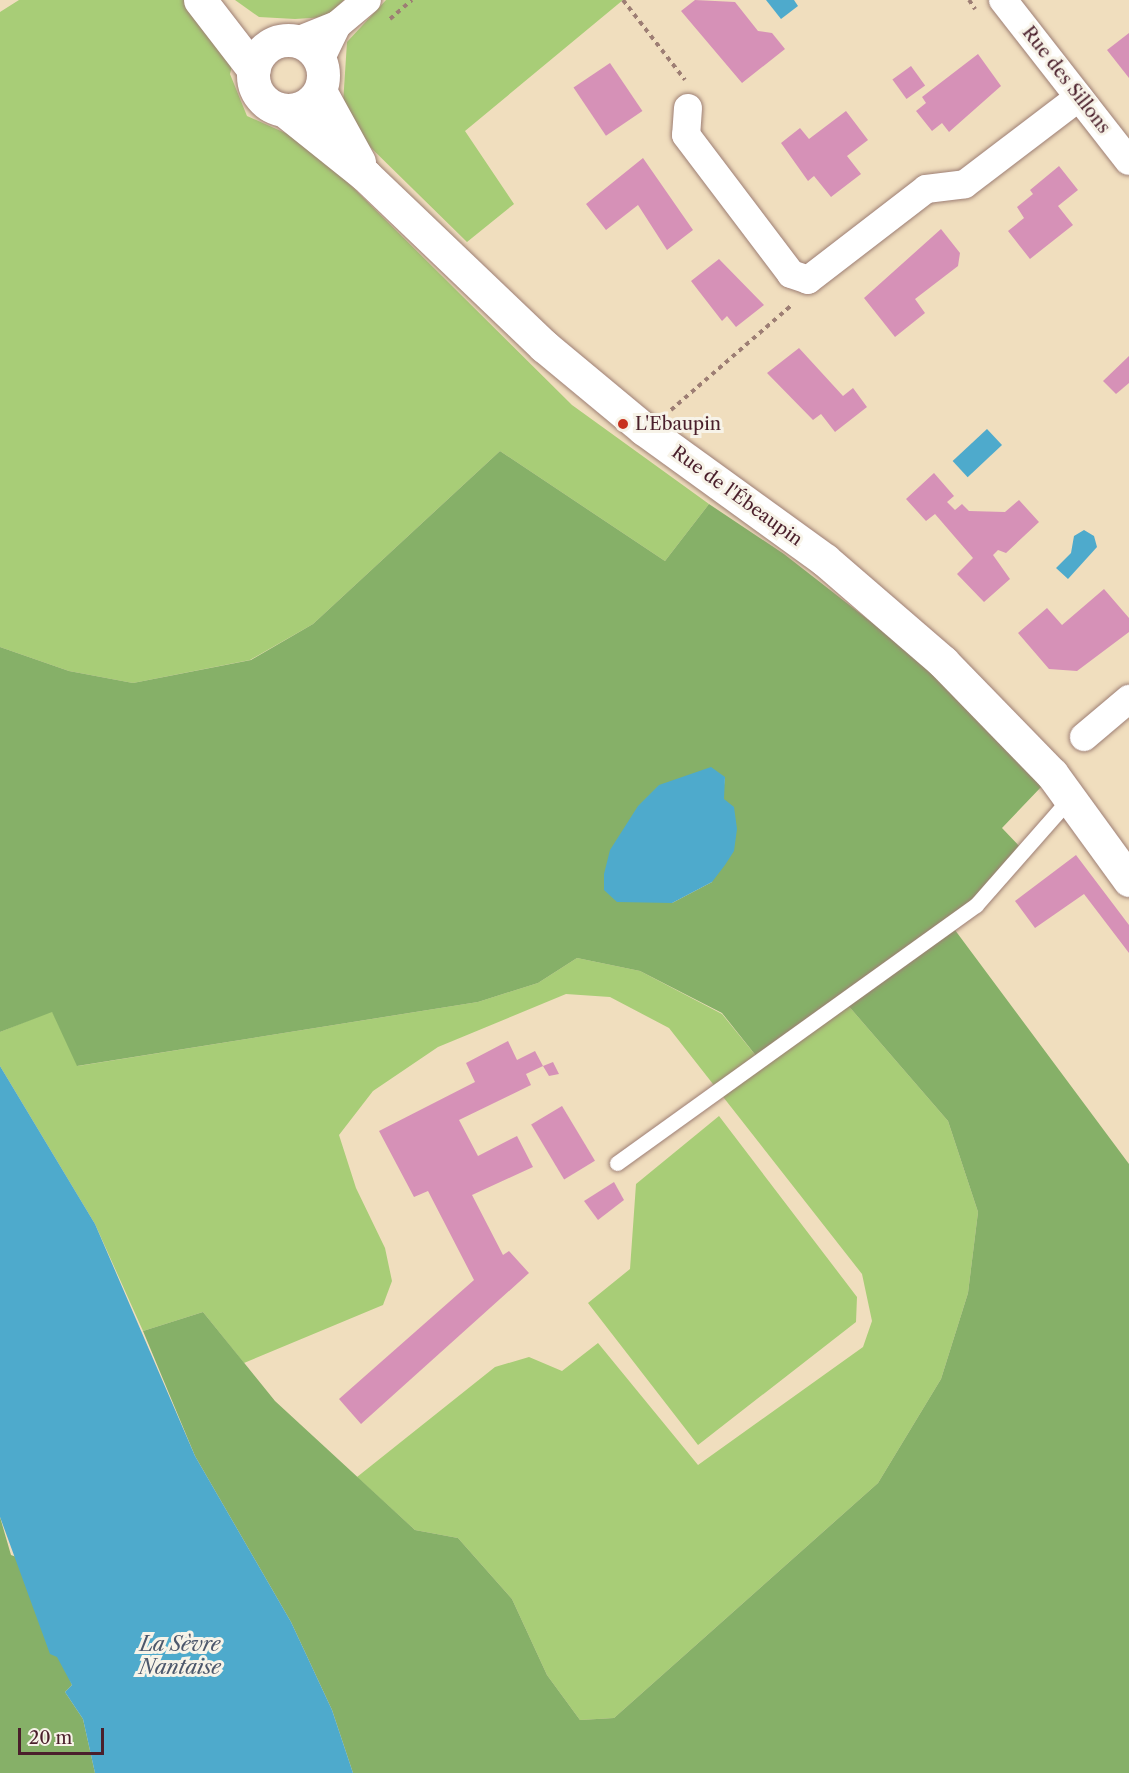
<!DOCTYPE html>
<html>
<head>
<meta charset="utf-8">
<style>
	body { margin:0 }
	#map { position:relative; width:1129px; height:1773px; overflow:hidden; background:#f0debe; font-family:"Libre Caslon Text",serif }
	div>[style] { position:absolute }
	.green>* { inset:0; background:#a8cd77 }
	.forest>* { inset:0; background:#86b068 }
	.water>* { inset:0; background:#4eaacc; transform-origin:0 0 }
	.building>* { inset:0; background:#d691b7; transform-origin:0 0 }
	.path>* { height:4px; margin-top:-2px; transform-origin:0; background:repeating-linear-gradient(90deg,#9d7e74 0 4.5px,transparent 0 9px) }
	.roads { filter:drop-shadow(0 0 2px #9d7e74) drop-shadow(0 0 2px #9d7e74) }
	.service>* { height:15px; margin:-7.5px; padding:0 7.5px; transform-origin:7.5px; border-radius:7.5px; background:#fff }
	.minor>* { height:28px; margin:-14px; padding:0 14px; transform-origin:14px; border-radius:14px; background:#fff }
	.tertiary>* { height:33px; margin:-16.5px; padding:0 16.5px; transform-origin:16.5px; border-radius:16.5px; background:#fff }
	.tertiary>.ring { margin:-16.5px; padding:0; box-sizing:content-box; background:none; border:33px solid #fff; border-radius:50% }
	.dots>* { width:16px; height:16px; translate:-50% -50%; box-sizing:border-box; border:3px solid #f7f3e8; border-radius:50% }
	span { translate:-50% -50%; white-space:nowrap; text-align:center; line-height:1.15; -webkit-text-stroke:6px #f7f3e8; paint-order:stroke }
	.street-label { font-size:18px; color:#4a1f2b }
	.poi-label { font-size:18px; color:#4a1f2b }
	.left { translate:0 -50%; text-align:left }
	.water-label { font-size:20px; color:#4c576b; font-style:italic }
	.scale { position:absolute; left:18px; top:1728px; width:86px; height:27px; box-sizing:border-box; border:3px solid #4a1f2b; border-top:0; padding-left:8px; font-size:18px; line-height:21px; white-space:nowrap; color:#4a1f2b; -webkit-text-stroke:4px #f7f3e8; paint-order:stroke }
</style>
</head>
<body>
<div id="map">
	<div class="green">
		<div style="clip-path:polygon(19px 0,185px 0,233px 62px,230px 74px,247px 116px,308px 143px,572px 405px,709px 504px,665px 561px,500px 451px,313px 624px,250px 660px,133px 683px,69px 671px,0 647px,0 12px)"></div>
		<div style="clip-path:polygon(235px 0,344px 0,326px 17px,295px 19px,259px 17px)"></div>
		<div style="clip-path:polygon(386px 0,623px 0,465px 131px,514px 204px,467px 242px,362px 139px,343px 104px,347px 42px)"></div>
		<div style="clip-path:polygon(577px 958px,640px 971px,722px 1014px,761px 1062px,846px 1003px,948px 1121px,978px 1212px,968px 1293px,941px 1379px,878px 1483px,614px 1718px,580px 1720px,547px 1675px,512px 1599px,458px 1538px,415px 1530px,357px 1477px,495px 1367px,529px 1357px,562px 1371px,598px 1343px,698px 1465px,863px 1347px,872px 1321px,862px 1274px,669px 1028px,610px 997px,566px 994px,438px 1047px,373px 1091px,339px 1135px,356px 1188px,385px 1248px,392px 1281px,383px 1305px,244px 1363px,203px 1312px,143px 1331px,95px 1224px,0 1066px,0 1032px,52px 1011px,78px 1066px,478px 1002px,538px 983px)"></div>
		<div style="clip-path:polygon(719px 1116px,857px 1297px,856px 1322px,698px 1445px,588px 1303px,630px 1269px,636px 1184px)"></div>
	</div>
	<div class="forest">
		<div style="clip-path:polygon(evenodd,500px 451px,665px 561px,709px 504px,784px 554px,948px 682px,1043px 785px,1002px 828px,1024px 851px,952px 926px,1129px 1164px,1129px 1773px,353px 1773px,332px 1710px,291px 1622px,195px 1456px,143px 1331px,203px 1312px,275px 1401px,415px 1530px,458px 1538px,512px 1599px,547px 1675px,580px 1720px,614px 1718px,878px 1483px,941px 1379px,968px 1293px,978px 1212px,948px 1121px,846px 1003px,761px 1062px,722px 1013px,640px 971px,577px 958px,538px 983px,478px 1002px,77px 1066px,52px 1012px,0 1032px,0 647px,69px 671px,133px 683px,251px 660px,313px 624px,500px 451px,725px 777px,712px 882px,672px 903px,725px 777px)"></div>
		<div style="clip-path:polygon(0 1517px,11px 1555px,19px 1558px,72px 1685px,65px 1692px,83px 1719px,95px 1773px,0 1773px)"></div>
	</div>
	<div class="water">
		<div style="clip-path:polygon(766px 0,794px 0,798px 6px,781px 19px)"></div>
		<div style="left:987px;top:429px;width:22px;height:47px;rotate:47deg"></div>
		<div style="clip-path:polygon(1084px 530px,1094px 536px,1097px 547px,1068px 579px,1056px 568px,1071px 553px,1074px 536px)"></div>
		<div style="clip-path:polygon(711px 767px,725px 777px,724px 799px,734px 807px,737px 829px,734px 851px,725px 865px,712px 882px,672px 903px,617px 902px,604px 890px,604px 874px,610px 850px,638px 806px,659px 785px)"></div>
		<div style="clip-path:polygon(0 1066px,95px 1224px,195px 1456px,291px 1622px,332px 1710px,353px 1773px,95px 1773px,83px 1719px,65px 1692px,72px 1685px,57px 1657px,50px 1654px,0 1517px)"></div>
	</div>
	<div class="building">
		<div style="clip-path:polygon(695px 0,735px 2px,758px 31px,772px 33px,785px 49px,742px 83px,681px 11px)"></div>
		<div style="clip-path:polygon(1129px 33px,1129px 78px,1107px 50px)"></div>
		<div style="clip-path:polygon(978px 54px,1001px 86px,949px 132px,942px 123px,932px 131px,916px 111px,926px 103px,922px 97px)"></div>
		<div style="left:610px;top:63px;width:58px;height:44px;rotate:56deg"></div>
		<div style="left:911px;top:66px;width:24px;height:23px;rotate:54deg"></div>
		<div style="clip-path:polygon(846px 111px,868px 140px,847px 156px,861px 174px,831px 197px,814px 176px,808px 181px,781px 143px,800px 128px,809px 139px)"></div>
		<div style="clip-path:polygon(643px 158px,693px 230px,667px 250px,638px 205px,606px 230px,586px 204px)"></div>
		<div style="clip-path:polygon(1059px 166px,1078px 190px,1058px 206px,1073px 225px,1030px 259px,1008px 231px,1024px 218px,1017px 207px,1033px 194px,1030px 190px)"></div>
		<div style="clip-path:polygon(941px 229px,960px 253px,958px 266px,915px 299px,925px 313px,895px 337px,864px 298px)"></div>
		<div style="clip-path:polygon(719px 259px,764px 305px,736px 327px,727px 316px,722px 321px,691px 281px)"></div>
		<div style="clip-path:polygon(799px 348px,843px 396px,853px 388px,867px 407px,835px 432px,821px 414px,813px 420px,767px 373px)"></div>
		<div style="clip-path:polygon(1129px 356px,1129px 383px,1116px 394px,1103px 381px)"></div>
		<div style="clip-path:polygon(934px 473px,954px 496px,947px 502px,955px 510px,962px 504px,969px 511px,1005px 512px,1019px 500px,1039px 522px,1006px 553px,998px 550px,993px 555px,1010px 579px,984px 602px,957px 574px,973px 558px,935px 514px,926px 521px,906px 499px)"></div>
		<div style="clip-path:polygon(1104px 589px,1129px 618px,1129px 632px,1077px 671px,1049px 669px,1018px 633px,1047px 608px,1062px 625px)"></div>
		<div style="clip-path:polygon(1076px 855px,1129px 925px,1129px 953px,1084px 894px,1035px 928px,1015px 901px)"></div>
		<div style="clip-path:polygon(508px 1041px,517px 1060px,535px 1051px,543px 1066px,553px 1062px,559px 1074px,549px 1076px,543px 1066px,526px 1074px,531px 1085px,459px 1120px,478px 1156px,517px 1136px,533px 1167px,472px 1195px,503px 1255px,509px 1251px,529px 1273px,361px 1424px,339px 1399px,474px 1280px,428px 1191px,414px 1197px,379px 1131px,475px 1082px,466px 1063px)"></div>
		<div style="left:562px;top:1106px;width:64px;height:36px;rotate:59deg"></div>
		<div style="clip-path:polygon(614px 1182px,624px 1200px,598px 1220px,584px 1201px)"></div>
	</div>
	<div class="path">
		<div style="left:623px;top:0;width:101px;rotate:52.2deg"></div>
		<div style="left:969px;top:0;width:11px;rotate:56deg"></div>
		<div style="left:390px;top:19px;width:29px;rotate:-41deg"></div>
		<div style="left:671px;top:410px;width:160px;rotate:-41deg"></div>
	</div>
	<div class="roads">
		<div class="service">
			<div style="left:617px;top:1163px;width:442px;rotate:-35.7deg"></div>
			<div style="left:976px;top:905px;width:142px;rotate:-48.7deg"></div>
		</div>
		<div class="minor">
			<div style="left:1003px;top:0;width:204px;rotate:52deg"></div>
			<div style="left:297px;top:41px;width:43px;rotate:-21.8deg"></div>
			<div style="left:337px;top:25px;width:39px;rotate:-40deg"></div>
			<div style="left:320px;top:60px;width:39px;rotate:-64deg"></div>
			<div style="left:688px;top:108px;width:27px;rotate:94deg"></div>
			<div style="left:686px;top:135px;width:174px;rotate:52.9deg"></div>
			<div style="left:791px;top:274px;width:18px;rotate:19deg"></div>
			<div style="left:808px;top:280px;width:149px;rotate:-37.6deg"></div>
			<div style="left:926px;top:189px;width:39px;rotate:-7deg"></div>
			<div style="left:965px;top:184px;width:143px;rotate:-37.3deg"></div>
			<div style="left:1084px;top:737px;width:59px;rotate:-40.2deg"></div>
		</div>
		<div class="tertiary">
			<div style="left:200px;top:0;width:88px;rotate:52.4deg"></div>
			<div class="ring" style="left:253px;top:40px;width:37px;height:37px"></div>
			<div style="left:320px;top:91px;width:81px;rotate:61.2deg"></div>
			<div style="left:284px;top:110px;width:104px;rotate:38.7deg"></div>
			<div style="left:365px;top:175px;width:248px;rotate:43.7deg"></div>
			<div style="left:544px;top:346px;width:130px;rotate:39.7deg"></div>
			<div style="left:644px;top:429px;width:223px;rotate:35.9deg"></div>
			<div style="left:825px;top:560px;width:156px;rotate:40.8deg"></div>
			<div style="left:943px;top:662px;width:156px;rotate:45.8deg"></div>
			<div style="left:1052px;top:774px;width:131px;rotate:54deg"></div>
		</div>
	</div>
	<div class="dots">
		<div style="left:623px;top:424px;background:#c8321e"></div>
	</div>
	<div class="street-label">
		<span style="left:1066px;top:80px;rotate:52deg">Rue des Sillons</span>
		<span style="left:737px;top:496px;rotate:36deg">Rue de l'Ébeaupin</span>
	</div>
	<div class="poi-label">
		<span class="left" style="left:635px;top:424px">L'Ebaupin</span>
	</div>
	<div class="water-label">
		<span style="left:180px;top:1656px">La Sèvre<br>Nantaise</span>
	</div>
	<div class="scale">20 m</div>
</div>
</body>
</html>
